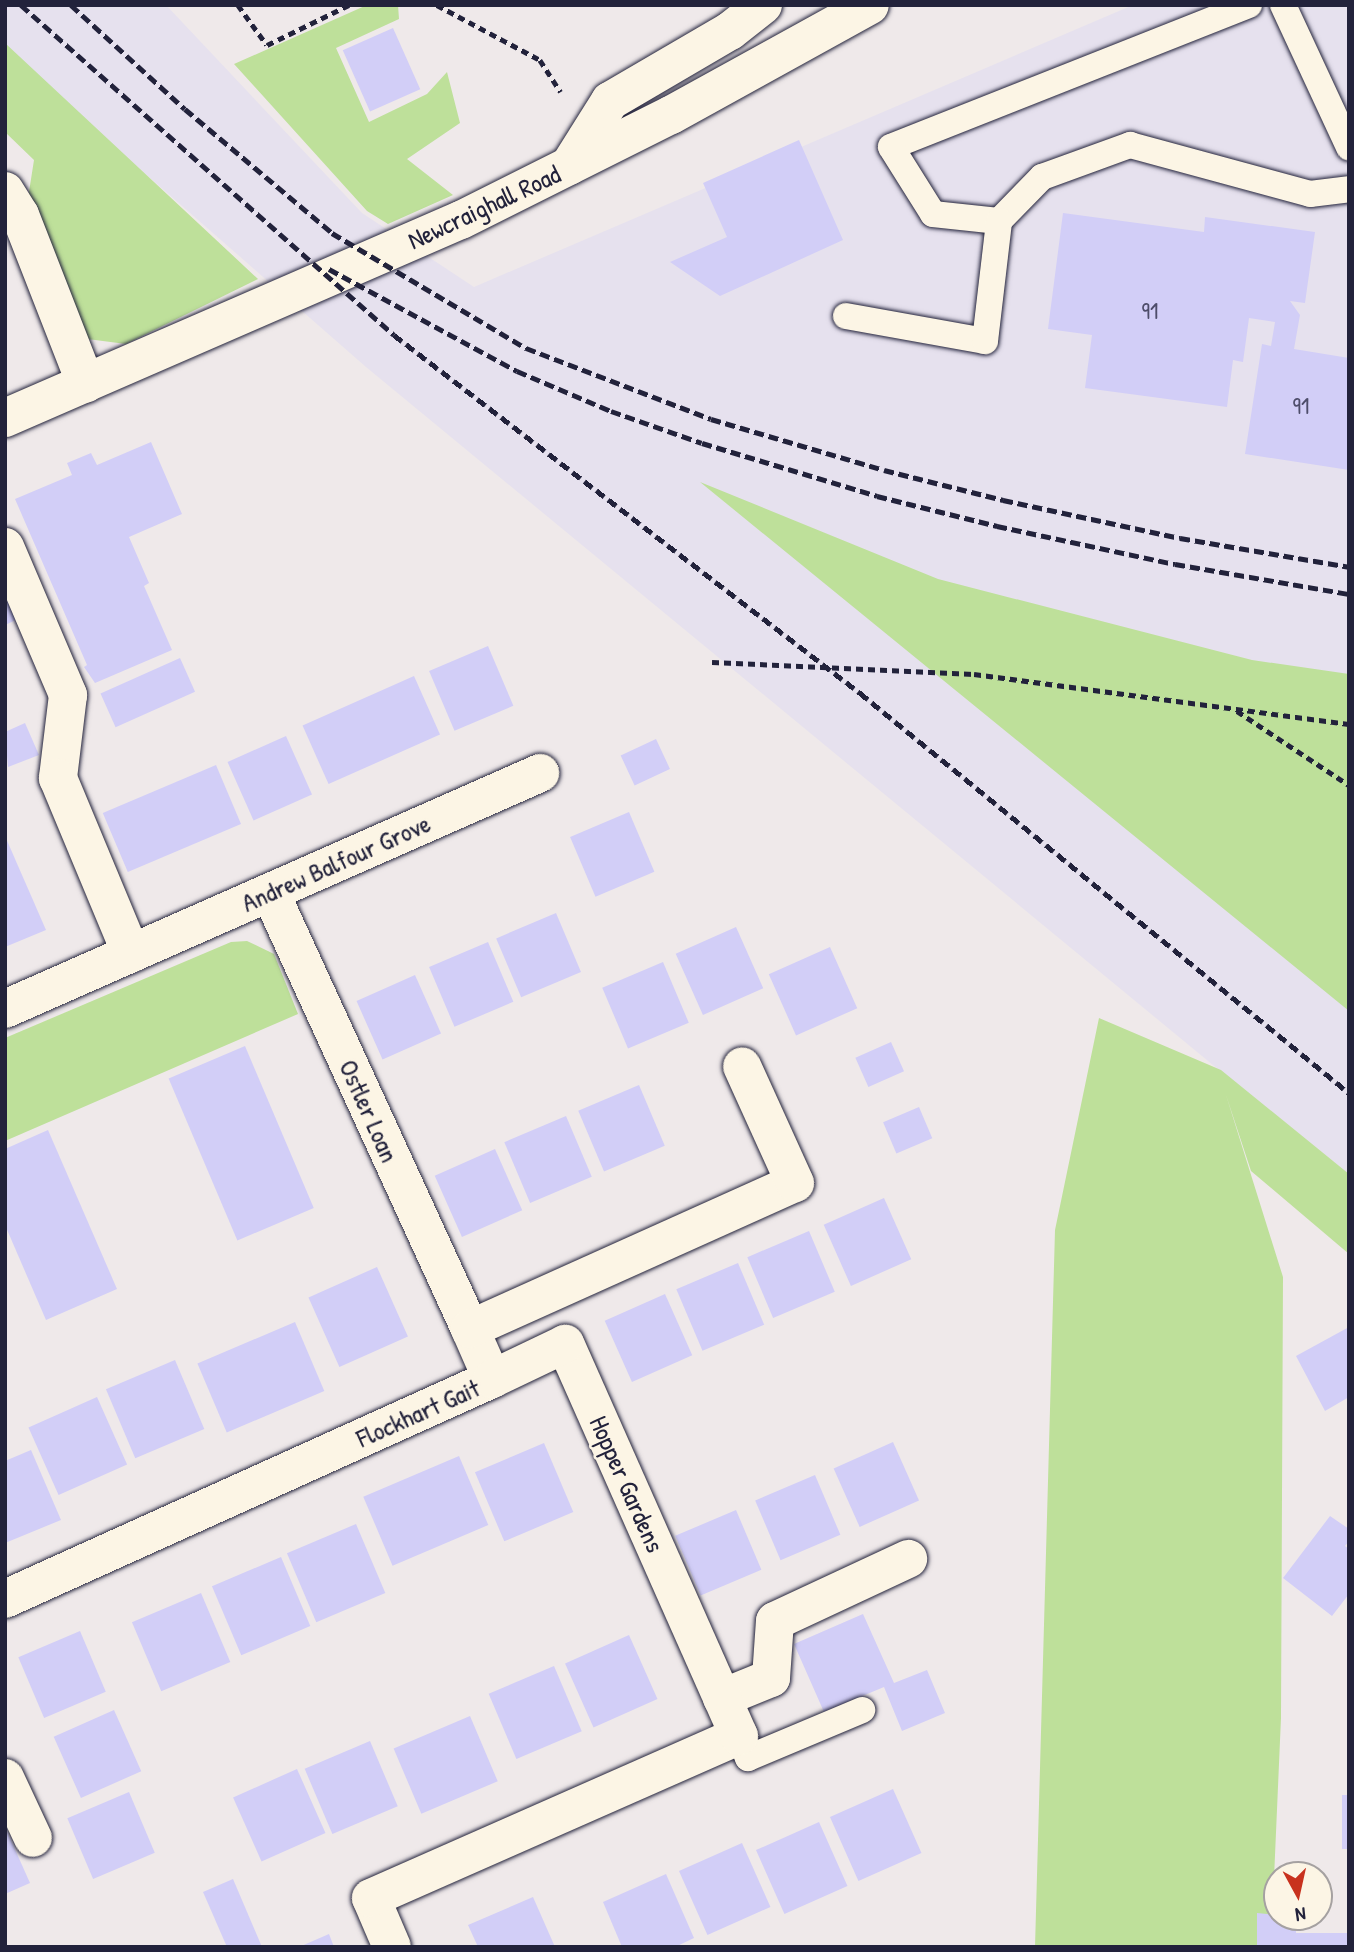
<!DOCTYPE html>
<html>
<head>
<meta charset="utf-8">
<style>
	body { margin:0 }
	#map { position:relative; width:1354px; height:1952px; overflow:hidden; background:#efe9ea; font-family:"Patrick Hand",sans-serif }
	div>[style] { position:absolute }
	.built>* { inset:0; background:#e6e1ee }
	.green>* { inset:0; background:#bee09a }
	.building>* { inset:0; background:#d2cef7; transform-origin:0 0 }
	.path>* { height:4.5px; margin-top:-2.25px; transform-origin:0; background:repeating-linear-gradient(90deg,#22223b 0 7px,transparent 0 12px) }
	.roads { filter:drop-shadow(0 0 2px #22223b) drop-shadow(0 0 2px #22223b) }
	.lane>* { height:26px; margin:-13px; padding:0 13px; transform-origin:13px; border-radius:13px; background:#fcf5e5 }
	.street>* { height:38px; margin:-19px; padding:0 19px; transform-origin:19px; border-radius:19px; background:#fcf5e5 }
	.primary>* { height:38px; margin:-19px; padding:0 19px; transform-origin:19px; border-radius:19px; background:#fcf5e5 }
	.rail>* { height:5px; margin-top:-2.5px; transform-origin:0; background:repeating-linear-gradient(90deg,#22223b 0 10px,transparent 0 15px) }
	span { translate:-50% -50%; white-space:nowrap; text-align:center; line-height:1.15; -webkit-text-stroke:5px #fcf5e5; paint-order:stroke }
	.number-label { font-size:23px; color:#4e4d6a }
	.number-label span { -webkit-text-stroke-width:0 }
	.street-label { font-size:26px; color:#22223b }
	.frame { position:absolute; inset:0; border:7px solid #22223b; pointer-events:none }
	.north { position:absolute; left:1263px; top:1861px; width:70px; height:70px; box-sizing:border-box; background:#fcf5e5; border:2px solid #a5a1a1; border-radius:50%; rotate:172deg; font-size:19px; font-weight:700; line-height:28px; text-align:center; color:#22223b }
	.north::after { content:''; display:block; margin:auto; width:24px; height:32px; background:#c8321e; clip-path:polygon(50% 0,100% 100%,50% 72%,0 100%) }
</style>
</head>
<body>
<div id="map">
	<div class="built">
		<div style="clip-path:polygon(5px 5px,166px 5px,362px 213px,474px 287px,1133px 5px,1349px 5px,1349px 1174px,1219px 1070px,366px 367px,5px 51px)"></div>
	</div>
	<div class="green">
		<div style="clip-path:polygon(367px 5px,398px 5px,399px 19px,336px 48px,369px 122px,427px 94px,447px 72px,460px 123px,407px 159px,453px 195px,388px 224px,367px 211px,234px 64px)"></div>
		<div style="clip-path:polygon(5px 43px,258px 279px,126px 344px,72px 337px,26px 211px,34px 160px,5px 132px)"></div>
		<div style="clip-path:polygon(700px 482px,938px 579px,1252px 660px,1349px 674px,1349px 1011px)"></div>
		<div style="clip-path:polygon(247px 941px,274px 954px,298px 1014px,5px 1141px,5px 1038px,231px 942px)"></div>
		<div style="clip-path:polygon(1099px 1018px,1221px 1070px,1349px 1174px,1349px 1254px,1251px 1171px,1226px 1095px,1283px 1277px,1281px 1718px,1271px 1947px,1035px 1947px,1055px 1230px)"></div>
	</div>
	<div class="building">
		<div style="left:393px;top:28px;width:67px;height:55px;rotate:66deg"></div>
		<div style="clip-path:polygon(799px 140px,843px 240px,720px 296px,670px 262px,727px 237px,703px 183px)"></div>
		<div style="clip-path:polygon(1063px 213px,1204px 232px,1205px 217px,1315px 232px,1305px 303px,1290px 301px,1300px 315px,1294px 349px,1349px 358px,1349px 470px,1245px 454px,1262px 344px,1271px 346px,1275px 322px,1249px 318px,1243px 362px,1233px 360px,1227px 407px,1085px 388px,1092px 335px,1048px 329px)"></div>
		<div style="clip-path:polygon(151px 442px,182px 514px,129px 537px,149px 583px,144px 586px,172px 650px,95px 683px,84px 667px,87px 665px,15px 499px,72px 475px,67px 463px,91px 453px,97px 465px)"></div>
		<div style="clip-path:polygon(5px 591px,18px 619px,5px 625px)"></div>
		<div style="left:488px;top:646px;width:65px;height:64px;rotate:67deg"></div>
		<div style="left:180px;top:658px;width:37px;height:87px;rotate:66deg"></div>
		<div style="left:414px;top:676px;width:64px;height:122px;rotate:66deg"></div>
		<div style="clip-path:polygon(25px 723px,39px 755px,8px 767px,5px 732px)"></div>
		<div style="left:286px;top:736px;width:64px;height:64px;rotate:66deg"></div>
		<div style="left:656px;top:739px;width:33px;height:39px;rotate:65deg"></div>
		<div style="left:216px;top:765px;width:64px;height:123px;rotate:67deg"></div>
		<div style="left:629px;top:812px;width:65px;height:64px;rotate:67deg"></div>
		<div style="clip-path:polygon(5px 836px,46px 930px,5px 947px)"></div>
		<div style="left:556px;top:913px;width:64px;height:65px;rotate:67deg"></div>
		<div style="left:736px;top:927px;width:67px;height:66px;rotate:66deg"></div>
		<div style="left:488px;top:942px;width:65px;height:64px;rotate:67deg"></div>
		<div style="left:830px;top:947px;width:67px;height:67px;rotate:66deg"></div>
		<div style="left:663px;top:962px;width:66px;height:66px;rotate:67deg"></div>
		<div style="left:415px;top:975px;width:64px;height:64px;rotate:66deg"></div>
		<div style="left:891px;top:1042px;width:32px;height:39px;rotate:66deg"></div>
		<div style="left:245px;top:1046px;width:176px;height:83px;rotate:67deg"></div>
		<div style="left:639px;top:1085px;width:66px;height:66px;rotate:67deg"></div>
		<div style="left:919px;top:1107px;width:34px;height:39px;rotate:67deg"></div>
		<div style="left:566px;top:1116px;width:66px;height:67px;rotate:67deg"></div>
		<div style="clip-path:polygon(48px 1130px,117px 1289px,46px 1320px,5px 1225px,5px 1149px)"></div>
		<div style="left:495px;top:1149px;width:67px;height:66px;rotate:66deg"></div>
		<div style="left:884px;top:1198px;width:67px;height:66px;rotate:66deg"></div>
		<div style="left:809px;top:1231px;width:66px;height:67px;rotate:67deg"></div>
		<div style="left:738px;top:1263px;width:67px;height:67px;rotate:67deg"></div>
		<div style="left:377px;top:1267px;width:76px;height:75px;rotate:66deg"></div>
		<div style="left:665px;top:1294px;width:67px;height:66px;rotate:66deg"></div>
		<div style="left:295px;top:1322px;width:75px;height:106px;rotate:67deg"></div>
		<div style="clip-path:polygon(1349px 1327px,1349px 1397px,1325px 1411px,1296px 1356px)"></div>
		<div style="left:175px;top:1360px;width:75px;height:75px;rotate:67deg"></div>
		<div style="left:97px;top:1397px;width:74px;height:75px;rotate:66deg"></div>
		<div style="left:893px;top:1442px;width:64px;height:65px;rotate:66deg"></div>
		<div style="left:544px;top:1443px;width:75px;height:75px;rotate:67deg"></div>
		<div style="clip-path:polygon(31px 1450px,61px 1520px,5px 1543px,5px 1461px)"></div>
		<div style="left:459px;top:1456px;width:75px;height:104px;rotate:67deg"></div>
		<div style="left:815px;top:1475px;width:65px;height:65px;rotate:67deg"></div>
		<div style="left:736px;top:1510px;width:65px;height:66px;rotate:67deg"></div>
		<div style="clip-path:polygon(1330px 1516px,1349px 1529px,1349px 1541px,1345px 1546px,1349px 1549px,1349px 1594px,1332px 1616px,1283px 1578px)"></div>
		<div style="left:356px;top:1524px;width:75px;height:75px;rotate:67deg"></div>
		<div style="left:281px;top:1557px;width:75px;height:75px;rotate:67deg"></div>
		<div style="left:201px;top:1593px;width:75px;height:75px;rotate:67deg"></div>
		<div style="clip-path:polygon(863px 1614px,894px 1683px,927px 1670px,945px 1713px,902px 1731px,884px 1687px,824px 1712px,794px 1644px)"></div>
		<div style="left:80px;top:1631px;width:66px;height:67px;rotate:67deg"></div>
		<div style="left:629px;top:1635px;width:70px;height:70px;rotate:66deg"></div>
		<div style="left:554px;top:1666px;width:71px;height:71px;rotate:67deg"></div>
		<div style="left:114px;top:1710px;width:67px;height:66px;rotate:66deg"></div>
		<div style="left:470px;top:1716px;width:71px;height:83px;rotate:67deg"></div>
		<div style="left:370px;top:1741px;width:71px;height:71px;rotate:67deg"></div>
		<div style="left:297px;top:1769px;width:70px;height:70px;rotate:66deg"></div>
		<div style="left:893px;top:1789px;width:70px;height:69px;rotate:66deg"></div>
		<div style="left:129px;top:1792px;width:66px;height:67px;rotate:67deg"></div>
		<div style="left:1342px;top:1795px;width:7px;height:54px"></div>
		<div style="left:819px;top:1822px;width:70px;height:69px;rotate:66deg"></div>
		<div style="clip-path:polygon(5px 1827px,30px 1883px,5px 1894px)"></div>
		<div style="left:742px;top:1843px;width:70px;height:69px;rotate:66deg"></div>
		<div style="clip-path:polygon(666px 1874px,694px 1938px,675px 1947px,622px 1947px,603px 1902px)"></div>
		<div style="clip-path:polygon(233px 1879px,262px 1947px,227px 1947px,203px 1892px)"></div>
		<div style="clip-path:polygon(533px 1897px,555px 1947px,478px 1947px,468px 1925px)"></div>
		<div style="clip-path:polygon(1257px 1913px,1296px 1917px,1296px 1933px,1349px 1933px,1349px 1947px,1257px 1947px)"></div>
		<div style="clip-path:polygon(329px 1934px,334px 1947px,299px 1947px)"></div>
	</div>
	<div class="path">
		<div style="left:238px;top:5px;width:49px;rotate:54.1deg"></div>
		<div style="left:267px;top:45px;width:91px;rotate:-26deg"></div>
		<div style="left:437px;top:5px;width:117px;rotate:28.1deg"></div>
		<div style="left:540px;top:60px;width:38px;rotate:57deg"></div>
		<div style="left:712px;top:662px;width:262px;rotate:2.6deg"></div>
		<div style="left:974px;top:674px;width:378px;rotate:7.6deg"></div>
		<div style="left:1237px;top:711px;width:134px;rotate:33.5deg"></div>
	</div>
	<div class="roads">
		<div class="lane">
			<div style="left:1249px;top:5px;width:385px;rotate:158.4deg"></div>
			<div style="left:891px;top:147px;width:79px;rotate:57.9deg"></div>
			<div style="left:933px;top:214px;width:66px;rotate:6.1deg"></div>
			<div style="left:999px;top:221px;width:62px;rotate:-45.7deg"></div>
			<div style="left:1042px;top:177px;width:94px;rotate:-20deg"></div>
			<div style="left:1130px;top:145px;width:187px;rotate:15.2deg"></div>
			<div style="left:1310px;top:194px;width:39px;rotate:-7deg"></div>
			<div style="left:1283px;top:5px;width:157px;rotate:65.1deg"></div>
			<div style="left:846px;top:316px;width:141px;rotate:10.2deg"></div>
			<div style="left:985px;top:341px;width:121px;rotate:-83.3deg"></div>
			<div style="left:739px;top:1736px;width:24px;rotate:68deg"></div>
			<div style="left:748px;top:1758px;width:124px;rotate:-22.8deg"></div>
		</div>
		<div class="street">
			<div style="left:5px;top:191px;width:28px;rotate:58deg"></div>
			<div style="left:20px;top:215px;width:181px;rotate:68.7deg"></div>
			<div style="left:5px;top:547px;width:161px;rotate:66.9deg"></div>
			<div style="left:68px;top:695px;width:84px;rotate:96.9deg"></div>
			<div style="left:58px;top:778px;width:190px;rotate:67.4deg"></div>
			<div style="left:270px;top:892px;width:481px;rotate:65.4deg"></div>
			<div style="left:5px;top:1009px;width:585px;rotate:-23.8deg"></div>
			<div style="left:5px;top:1599px;width:534px;rotate:-24.31deg"></div>
			<div style="left:492px;top:1379px;width:55px;rotate:-113.7deg"></div>
			<div style="left:470px;top:1329px;width:356px;rotate:-24.2deg"></div>
			<div style="left:795px;top:1183px;width:128px;rotate:-114.4deg"></div>
			<div style="left:722px;top:1698px;width:53px;rotate:-22.2deg"></div>
			<div style="left:771px;top:1678px;width:57px;rotate:-86deg"></div>
			<div style="left:775px;top:1621px;width:147px;rotate:-25deg"></div>
			<div style="left:5px;top:1778px;width:66px;rotate:65deg"></div>
			<div style="left:392px;top:1947px;width:53px;rotate:-113.2deg"></div>
			<div style="left:371px;top:1898px;width:402px;rotate:-23.8deg"></div>
			<div style="left:739px;top:1736px;width:429px;rotate:-113.9deg"></div>
			<div style="left:565px;top:1344px;width:81px;rotate:154.4deg"></div>
		</div>
		<div class="primary">
			<div style="left:569px;top:166px;width:77px;rotate:-57.8deg"></div>
			<div style="left:610px;top:101px;width:139px;rotate:-30.3deg"></div>
			<div style="left:730px;top:31px;width:42px;rotate:-38.2deg"></div>
			<div style="left:5px;top:418px;width:497px;rotate:-23.5deg"></div>
			<div style="left:461px;top:220px;width:235px;rotate:-26.6deg"></div>
			<div style="left:671px;top:115px;width:227px;rotate:-28.9deg"></div>
		</div>
	</div>
	<div class="rail">
		<div style="left:21px;top:5px;width:498px;rotate:41.5deg"></div>
		<div style="left:394px;top:335px;width:588px;rotate:37.53deg"></div>
		<div style="left:860px;top:693px;width:632px;rotate:39.28deg"></div>
		<div style="left:71px;top:5px;width:154px;rotate:42.4deg"></div>
		<div style="left:185px;top:109px;width:192px;rotate:40.1deg"></div>
		<div style="left:332px;top:233px;width:226px;rotate:30.7deg"></div>
		<div style="left:526px;top:348px;width:198px;rotate:21deg"></div>
		<div style="left:711px;top:419px;width:180px;rotate:16.4deg"></div>
		<div style="left:884px;top:470px;width:123px;rotate:14.1deg"></div>
		<div style="left:1003px;top:500px;width:181px;rotate:12.1deg"></div>
		<div style="left:1180px;top:538px;width:171px;rotate:9.7deg"></div>
		<div style="left:329px;top:269px;width:214px;rotate:28.5deg"></div>
		<div style="left:517px;top:371px;width:102px;rotate:23.1deg"></div>
		<div style="left:611px;top:411px;width:96px;rotate:19.4deg"></div>
		<div style="left:702px;top:443px;width:183px;rotate:16.8deg"></div>
		<div style="left:877px;top:496px;width:124px;rotate:14deg"></div>
		<div style="left:997px;top:526px;width:182px;rotate:12.1deg"></div>
		<div style="left:1175px;top:564px;width:177px;rotate:9.8deg"></div>
	</div>
	<div class="number-label">
		<span style="left:1150px;top:311px">91</span>
		<span style="left:1301px;top:406px">91</span>
	</div>
	<div class="street-label">
		<span style="left:484px;top:207px;rotate:-25deg">Newcraighall Road</span>
		<span style="left:336px;top:863px;rotate:-24deg">Andrew Balfour Grove</span>
		<span style="left:369px;top:1111px;rotate:66deg">Ostler Loan</span>
		<span style="left:418px;top:1413px;rotate:-24deg">Flockhart Gait</span>
		<span style="left:627px;top:1484px;rotate:66deg">Hopper Gardens</span>
	</div>
	<div class="frame"></div>
	<div class="north">N</div>
</div>
</body>
</html>
